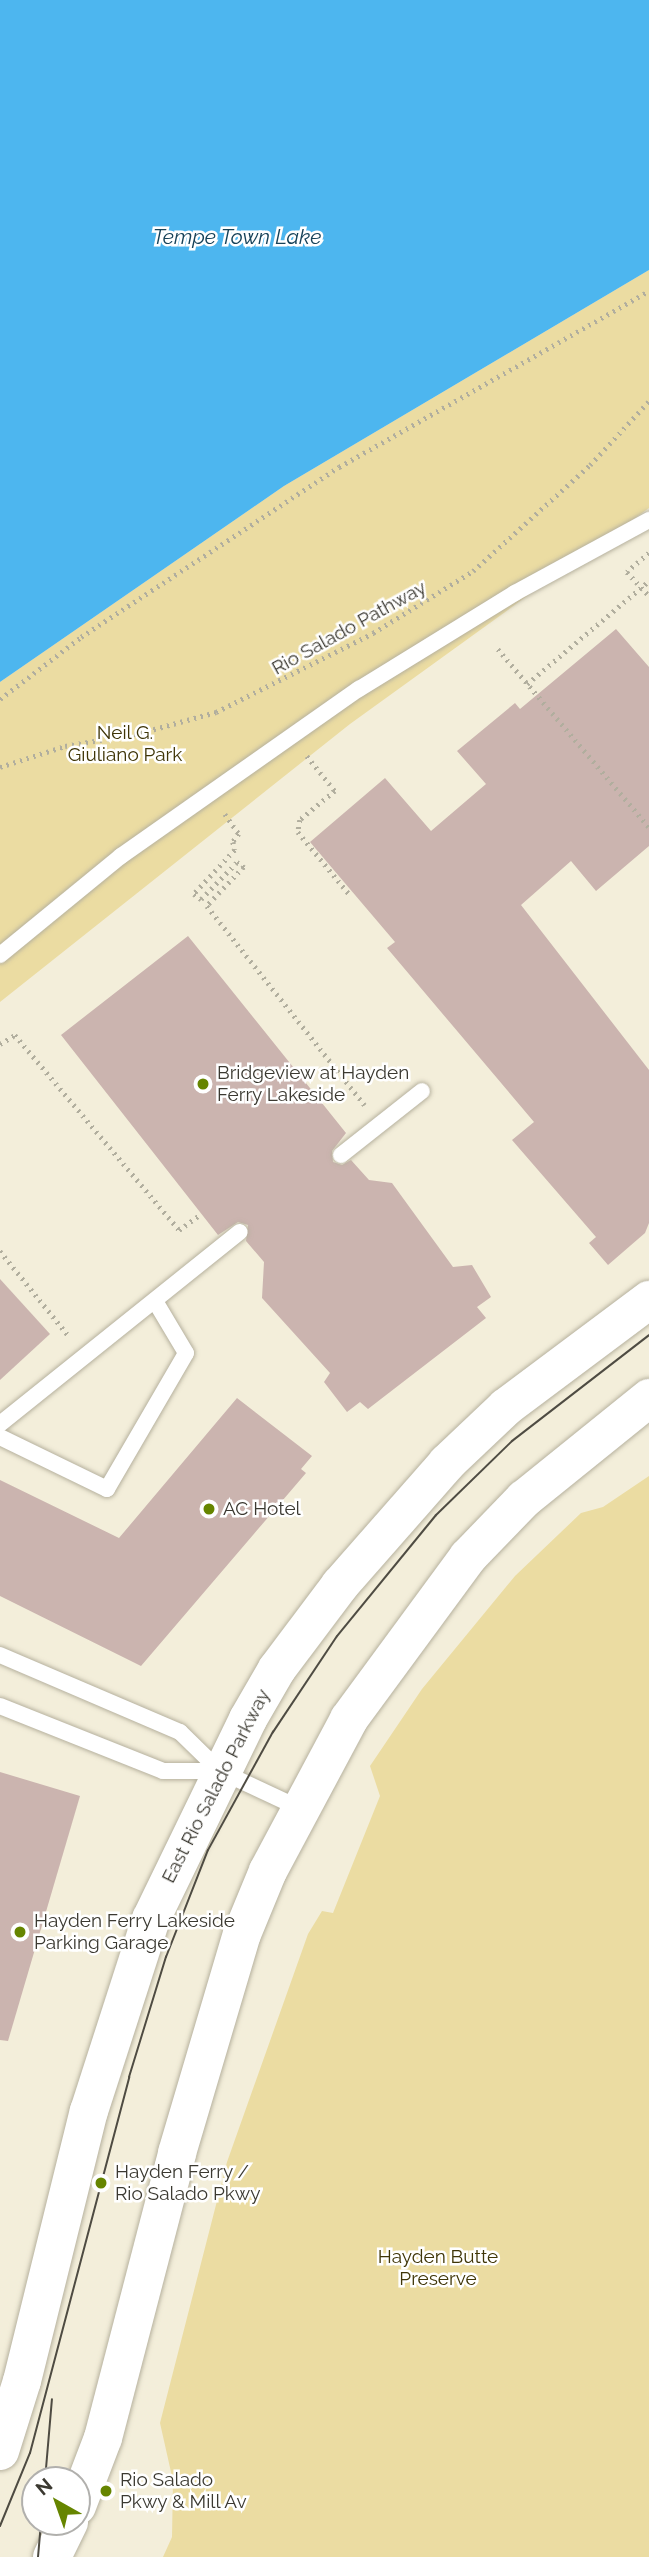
<!DOCTYPE html>
<html>
<head>
<meta charset="utf-8">
<style>
	body { margin:0 }
	#map { position:relative; width:649px; height:2557px; overflow:hidden; background:#f3eeda; font-family:Raleway,sans-serif }
	div>[style] { position:absolute }
	.green>* { inset:0; background:#ebdca2 }
	.water>* { inset:0; background:#4db6ef }
	.building>* { inset:0; background:#cbb4af }
	.path>* { height:4.5px; margin-top:-2.25px; transform-origin:0; background:repeating-linear-gradient(90deg,#b1ae9e 0 2px,transparent 0 7px) }
	.roads { filter:drop-shadow(0 0 2px #b6b19e) drop-shadow(0 0 2px #b6b19e) }
	.service>* { height:16px; margin:-8px; padding:0 8px; transform-origin:8px; border-radius:8px; background:#fff }
	.secondary>* { height:38px; margin:-19px; padding:0 19px; transform-origin:19px; border-radius:19px; background:#fff }
	.tram>* { height:2px; margin:-1px; padding:0 1px; transform-origin:1px; border-radius:1px; background:#4e4b42 }
	.dots>* { width:19px; height:19px; translate:-50% -50%; box-sizing:border-box; border:4px solid #fff; border-radius:50% }
	span { translate:-50% -50%; white-space:nowrap; text-align:center; line-height:1.15; -webkit-text-stroke:5px #fff; paint-order:stroke }
	.street-label { font-size:19px; color:#3b3931 }
	.park-label { font-size:19px; color:#3f3507 }
	.poi-label { font-size:19px; color:#3b3931 }
	.left { translate:0 -50%; text-align:left }
	.water-label { font-size:21px; color:#164259; font-style:italic }
	.north { position:absolute; left:21px; top:2466px; width:70px; height:70px; box-sizing:border-box; background:#fff; border:2px solid #b1b0ad; border-radius:50%; rotate:320deg; font-size:19px; font-weight:700; line-height:28px; text-align:center; color:#3b3931 }
	.north::after { content:''; display:block; margin:auto; width:24px; height:32px; background:#668500; clip-path:polygon(50% 0,100% 100%,50% 72%,0 100%) }
</style>
</head>
<body>
<div id="map">
	<div class="green">
		<div style="clip-path:polygon(649px 270px,649px 508px,350px 724px,0 1002px,0 682px,284px 486px)"></div>
		<div style="clip-path:polygon(649px 1476px,649px 2557px,163px 2557px,172px 2537px,173px 2481px,160px 2423px,227px 2162px,308px 1934px,322px 1911px,333px 1913px,380px 1796px,370px 1766px,422px 1689px,515px 1576px,581px 1513px,603px 1507px)"></div>
	</div>
	<div class="water">
		<div style="clip-path:polygon(0 0,649px 0,649px 270px,284px 486px,0 682px)"></div>
	</div>
	<div class="building">
		<div style="clip-path:polygon(616px 629px,649px 667px,649px 846px,596px 891px,571px 861px,521px 905px,649px 1070px,649px 1223px,645px 1233px,608px 1265px,589px 1243px,596px 1237px,512px 1140px,534px 1122px,387px 948px,395px 942px,310px 842px,385px 778px,431px 831px,486px 784px,457px 751px,515px 703px,520px 709px)"></div>
		<div style="clip-path:polygon(188px 936px,346px 1133px,332px 1151px,333px 1162px,342px 1165px,351px 1160px,369px 1180px,392px 1183px,453px 1267px,472px 1265px,491px 1297px,477px 1307px,486px 1318px,368px 1409px,360px 1402px,347px 1412px,324px 1382px,330px 1373px,262px 1298px,264px 1262px,246px 1241px,248px 1225px,238px 1222px,218px 1235px,61px 1035px)"></div>
		<div style="clip-path:polygon(0 1279px,50px 1334px,0 1380px)"></div>
		<div style="clip-path:polygon(237px 1398px,312px 1456px,301px 1469px,306px 1473px,141px 1666px,0 1596px,0 1480px,119px 1538px)"></div>
		<div style="clip-path:polygon(0 1772px,80px 1796px,8px 2041px,0 2040px)"></div>
	</div>
	<div class="path">
		<div style="left:649px;top:553px;width:29px;rotate:139deg"></div>
		<div style="left:627px;top:572px;width:33px;rotate:47deg"></div>
		<div style="left:498px;top:649px;width:233px;rotate:49.7deg"></div>
		<div style="left:527px;top:684px;width:160px;rotate:-40.2deg"></div>
		<div style="left:0;top:699px;width:102px;rotate:-37.4deg"></div>
		<div style="left:81px;top:637px;width:309px;rotate:-33.4deg"></div>
		<div style="left:339px;top:467px;width:356px;rotate:-29.6deg"></div>
		<div style="left:307px;top:756px;width:45px;rotate:51.3deg"></div>
		<div style="left:335px;top:791px;width:45px;rotate:140.4deg"></div>
		<div style="left:300px;top:820px;width:12px;rotate:99deg"></div>
		<div style="left:298px;top:832px;width:82px;rotate:50.5deg"></div>
		<div style="left:0;top:767px;width:68px;rotate:-17.9deg"></div>
		<div style="left:65px;top:746px;width:76px;rotate:-9.8deg"></div>
		<div style="left:140px;top:733px;width:79px;rotate:-15.4deg"></div>
		<div style="left:216px;top:712px;width:176px;rotate:-26.7deg"></div>
		<div style="left:373px;top:633px;width:118px;rotate:-31.8deg"></div>
		<div style="left:473px;top:571px;width:158px;rotate:-42.2deg"></div>
		<div style="left:590px;top:465px;width:87px;rotate:-47.3deg"></div>
		<div style="left:225px;top:814px;width:24px;rotate:55deg"></div>
		<div style="left:239px;top:834px;width:10px;rotate:127deg"></div>
		<div style="left:233px;top:842px;width:8px;rotate:76deg"></div>
		<div style="left:235px;top:850px;width:60px;rotate:133deg"></div>
		<div style="left:194px;top:894px;width:9px;rotate:36deg"></div>
		<div style="left:201px;top:899px;width:52px;rotate:-45.8deg"></div>
		<div style="left:237px;top:862px;width:9px;rotate:36deg"></div>
		<div style="left:244px;top:867px;width:54px;rotate:133.5deg"></div>
		<div style="left:207px;top:906px;width:254px;rotate:51.6deg"></div>
		<div style="left:0;top:1044px;width:17px;rotate:-31deg"></div>
		<div style="left:15px;top:1035px;width:255px;rotate:49.9deg"></div>
		<div style="left:179px;top:1230px;width:24px;rotate:-36deg"></div>
		<div style="left:0;top:1251px;width:108px;rotate:51deg"></div>
	</div>
	<div class="roads">
		<div class="service">
			<div style="left:0;top:955px;width:156px;rotate:-39.3deg"></div>
			<div style="left:121px;top:856px;width:291px;rotate:-35.1deg"></div>
			<div style="left:359px;top:689px;width:183px;rotate:-31.6deg"></div>
			<div style="left:515px;top:593px;width:153px;rotate:-28.6deg"></div>
			<div style="left:341px;top:1155px;width:103px;rotate:-38.3deg"></div>
			<div style="left:0;top:1424px;width:307px;rotate:-38.7deg"></div>
			<div style="left:0;top:1437px;width:119px;rotate:25.9deg"></div>
			<div style="left:107px;top:1489px;width:157px;rotate:-59.8deg"></div>
			<div style="left:186px;top:1353px;width:61px;rotate:-120.8deg"></div>
			<div style="left:0;top:1655px;width:196px;rotate:23.2deg"></div>
			<div style="left:180px;top:1732px;width:56px;rotate:44.3deg"></div>
			<div style="left:220px;top:1771px;width:89px;rotate:25.1deg"></div>
			<div style="left:0;top:1706px;width:175px;rotate:21.7deg"></div>
			<div style="left:163px;top:1771px;width:57px"></div>
		</div>
		<div class="secondary">
			<div style="left:0;top:2451px;width:73px;rotate:-72.6deg"></div>
			<div style="left:22px;top:2381px;width:278px;rotate:-76.1deg"></div>
			<div style="left:89px;top:2111px;width:202px;rotate:-72.1deg"></div>
			<div style="left:151px;top:1919px;width:222px;rotate:-64.1deg"></div>
			<div style="left:248px;top:1719px;width:58px;rotate:-59.9deg"></div>
			<div style="left:277px;top:1669px;width:105px;rotate:-53.1deg"></div>
			<div style="left:340px;top:1585px;width:162px;rotate:-48.7deg"></div>
			<div style="left:447px;top:1463px;width:81px;rotate:-43.5deg"></div>
			<div style="left:506px;top:1407px;width:179px;rotate:-36.8deg"></div>
			<div style="left:77px;top:2506px;width:73px;rotate:-69.1deg"></div>
			<div style="left:103px;top:2438px;width:294px;rotate:-75.4deg"></div>
			<div style="left:177px;top:2153px;width:228px;rotate:-73.5deg"></div>
			<div style="left:242px;top:1934px;width:68px;rotate:-67.6deg"></div>
			<div style="left:268px;top:1871px;width:172px;rotate:-61.9deg"></div>
			<div style="left:349px;top:1719px;width:201px;rotate:-53.7deg"></div>
			<div style="left:468px;top:1557px;width:81px;rotate:-46deg"></div>
			<div style="left:524px;top:1499px;width:161px;rotate:-38.9deg"></div>
			<div style="left:52px;top:2557px;width:39px;rotate:-64deg"></div>
		</div>
	</div>
	<div class="tram">
		<div style="left:45px;top:2480px;width:81px;rotate:-85.1deg"></div>
		<div style="left:0;top:2526px;width:79px;rotate:-67.7deg"></div>
		<div style="left:30px;top:2453px;width:389px;rotate:-75.2deg"></div>
		<div style="left:129px;top:2077px;width:126px;rotate:-72.9deg"></div>
		<div style="left:166px;top:1957px;width:115px;rotate:-68.6deg"></div>
		<div style="left:208px;top:1850px;width:135px;rotate:-61.2deg"></div>
		<div style="left:273px;top:1732px;width:115px;rotate:-56.3deg"></div>
		<div style="left:337px;top:1636px;width:156px;rotate:-50.7deg"></div>
		<div style="left:436px;top:1515px;width:106px;rotate:-44.2deg"></div>
		<div style="left:512px;top:1441px;width:173px;rotate:-37.7deg"></div>
		<div style="left:38px;top:2557px;width:35px;rotate:-85deg"></div>
	</div>
	<div class="dots">
		<div style="left:203px;top:1084px;background:#668500"></div>
		<div style="left:209px;top:1509px;background:#668500"></div>
		<div style="left:20px;top:1932px;background:#668500"></div>
		<div style="left:101px;top:2183px;background:#668500"></div>
		<div style="left:106px;top:2491px;background:#668500"></div>
	</div>
	<div class="street-label">
		<span style="left:349px;top:628px;rotate:-29deg">Rio Salado Pathway</span>
		<span style="left:216px;top:1786px;rotate:-63deg">East Rio Salado Parkway</span>
	</div>
	<div class="park-label">
		<span style="left:125px;top:744px">Neil G.<br>Giuliano Park</span>
		<span style="left:438px;top:2268px">Hayden Butte<br>Preserve</span>
	</div>
	<div class="poi-label">
		<span class="left" style="left:217px;top:1084px">Bridgeview at Hayden<br>Ferry Lakeside</span>
		<span class="left" style="left:223px;top:1509px">AC Hotel</span>
		<span class="left" style="left:34px;top:1932px">Hayden Ferry Lakeside<br>Parking Garage</span>
		<span class="left" style="left:115px;top:2183px">Hayden Ferry /<br>Rio Salado Pkwy</span>
		<span class="left" style="left:120px;top:2491px">Rio Salado<br>Pkwy &amp; Mill Av</span>
	</div>
	<div class="water-label">
		<span style="left:237px;top:237px">Tempe Town Lake</span>
	</div>
	<div class="north">N</div>
</div>
</body>
</html>
